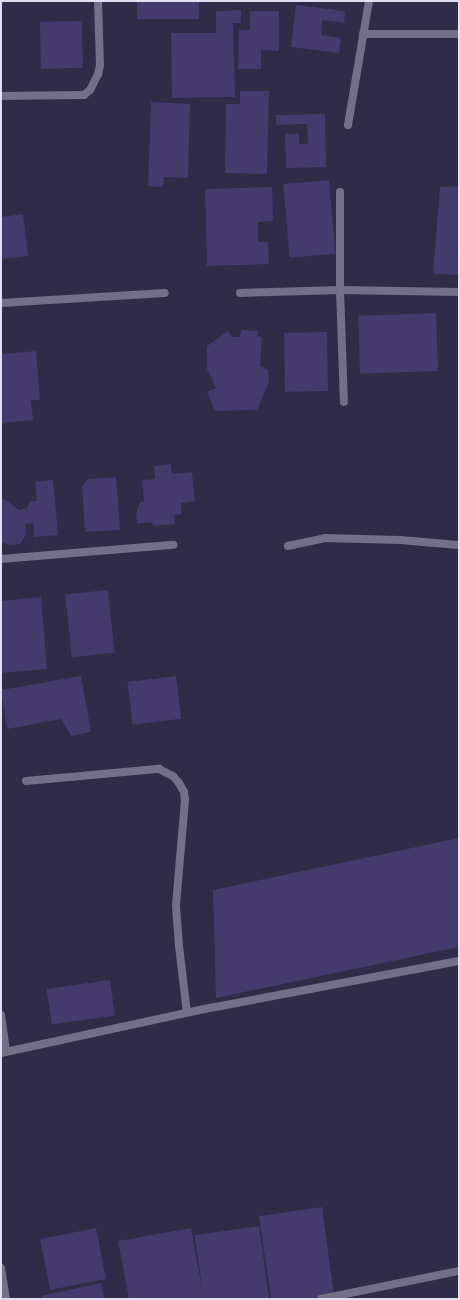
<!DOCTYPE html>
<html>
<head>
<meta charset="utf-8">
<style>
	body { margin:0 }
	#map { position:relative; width:460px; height:1300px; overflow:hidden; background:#302b47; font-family:"Fira Sans",sans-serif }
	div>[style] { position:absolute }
	.building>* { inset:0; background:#443a6b; transform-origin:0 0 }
	.minor>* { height:8px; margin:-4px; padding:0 4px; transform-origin:4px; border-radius:4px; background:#726f87 }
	span { translate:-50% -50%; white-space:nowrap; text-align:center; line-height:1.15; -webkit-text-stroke:3px #26213c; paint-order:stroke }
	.frame { position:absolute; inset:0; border:2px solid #e1dff1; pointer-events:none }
</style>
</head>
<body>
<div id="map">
	<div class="building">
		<div style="left:137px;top:1px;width:62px;height:18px"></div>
		<div style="clip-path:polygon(296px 5px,345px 11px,344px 23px,322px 20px,321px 35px,341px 38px,339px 53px,291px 47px)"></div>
		<div style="clip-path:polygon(241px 10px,241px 23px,233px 23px,235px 97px,172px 98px,171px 33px,216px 33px,216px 11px)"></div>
		<div style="clip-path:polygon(250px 11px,279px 11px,279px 51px,261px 50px,261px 69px,238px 69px,239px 30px,250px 30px)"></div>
		<div style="left:82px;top:21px;width:47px;height:42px;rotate:89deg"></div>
		<div style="clip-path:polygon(240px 91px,269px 91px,267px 174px,225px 173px,226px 104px,240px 104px)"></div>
		<div style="clip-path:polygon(151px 102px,190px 104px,188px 178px,164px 177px,163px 187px,148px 186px)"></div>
		<div style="clip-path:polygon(325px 114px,326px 167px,286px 168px,285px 134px,299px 134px,299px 144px,308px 144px,307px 124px,276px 125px,276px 115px)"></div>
		<div style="left:329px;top:180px;width:74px;height:46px;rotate:85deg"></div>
		<div style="clip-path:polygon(459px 186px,459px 275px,433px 274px,440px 187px)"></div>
		<div style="clip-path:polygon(272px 187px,273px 221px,258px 222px,258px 242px,268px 242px,269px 264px,207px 266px,205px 189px)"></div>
		<div style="clip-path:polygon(23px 214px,28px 256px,1px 259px,1px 217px)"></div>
		<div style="left:436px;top:313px;width:58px;height:78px;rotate:88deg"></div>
		<div style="clip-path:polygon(242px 330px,258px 331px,257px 336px,262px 337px,260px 366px,268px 370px,269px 382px,257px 410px,215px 411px,207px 392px,216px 388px,207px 369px,207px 346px,228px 331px,232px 337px,239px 337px)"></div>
		<div style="left:327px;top:332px;width:59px;height:43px;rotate:89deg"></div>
		<div style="clip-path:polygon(36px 351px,40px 400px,31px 400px,33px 420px,1px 423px,1px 354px)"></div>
		<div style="clip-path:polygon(171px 464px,172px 474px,192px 472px,195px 501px,181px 503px,182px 514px,174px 515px,175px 524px,154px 526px,151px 522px,137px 524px,136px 513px,140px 502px,144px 502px,142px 480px,155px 479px,154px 466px)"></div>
		<div style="clip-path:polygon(116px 477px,120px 530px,85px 532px,82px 486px,88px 479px)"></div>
		<div style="clip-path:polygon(53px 480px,58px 535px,34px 537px,33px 523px,25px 524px,26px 535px,20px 544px,10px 545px,1px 542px,1px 499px,6px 500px,19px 510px,27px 508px,30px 501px,37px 501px,35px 482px)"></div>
		<div style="left:108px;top:590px;width:63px;height:43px;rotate:84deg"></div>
		<div style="clip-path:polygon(41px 597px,47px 669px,1px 673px,1px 601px)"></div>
		<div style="clip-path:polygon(81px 676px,91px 732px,71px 736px,61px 719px,7px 729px,1px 690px)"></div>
		<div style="left:176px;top:676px;width:43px;height:49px;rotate:83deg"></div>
		<div style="clip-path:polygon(459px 838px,459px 947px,216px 998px,213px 890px)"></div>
		<div style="left:110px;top:980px;width:36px;height:64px;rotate:82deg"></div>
		<div style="clip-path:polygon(322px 1207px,334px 1295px,307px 1299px,271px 1299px,259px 1216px)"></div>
		<div style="left:259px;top:1226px;width:74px;height:65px;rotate:82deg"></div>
		<div style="left:96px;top:1228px;width:52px;height:57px;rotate:79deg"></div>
		<div style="clip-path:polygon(191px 1228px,204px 1299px,129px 1299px,118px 1241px)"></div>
		<div style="clip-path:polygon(101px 1283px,104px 1299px,42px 1299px,41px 1296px)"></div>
	</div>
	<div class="minor">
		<div style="left:363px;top:34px;width:96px"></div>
		<div style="left:1px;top:96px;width:83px;rotate:-0.7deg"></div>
		<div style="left:84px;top:95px;width:8px;rotate:-40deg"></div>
		<div style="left:90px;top:90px;width:18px;rotate:-63deg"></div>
		<div style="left:98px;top:74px;width:9px;rotate:-77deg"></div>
		<div style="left:100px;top:65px;width:64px;rotate:-91.8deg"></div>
		<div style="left:348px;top:125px;width:126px;rotate:-80.4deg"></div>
		<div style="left:340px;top:192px;width:98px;rotate:90deg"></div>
		<div style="left:340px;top:290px;width:112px;rotate:88deg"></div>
		<div style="left:240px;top:293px;width:100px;rotate:-1.7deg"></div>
		<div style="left:340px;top:290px;width:119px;rotate:1deg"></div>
		<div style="left:1px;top:303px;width:164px;rotate:-3.5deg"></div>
		<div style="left:288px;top:546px;width:38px;rotate:-12deg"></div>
		<div style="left:325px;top:538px;width:75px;rotate:1.5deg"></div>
		<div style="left:400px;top:540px;width:59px;rotate:4.8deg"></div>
		<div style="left:1px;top:559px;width:173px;rotate:-4.7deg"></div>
		<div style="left:26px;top:781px;width:134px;rotate:-5.2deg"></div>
		<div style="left:159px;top:769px;width:16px;rotate:27deg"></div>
		<div style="left:173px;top:776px;width:9px;rotate:49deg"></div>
		<div style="left:179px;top:783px;width:10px;rotate:61deg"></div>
		<div style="left:184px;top:792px;width:8px;rotate:83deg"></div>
		<div style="left:185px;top:800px;width:106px;rotate:94.9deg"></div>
		<div style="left:176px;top:906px;width:40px;rotate:85.7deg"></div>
		<div style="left:179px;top:946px;width:67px;rotate:83.2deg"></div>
		<div style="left:1px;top:1015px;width:37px;rotate:82deg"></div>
		<div style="left:1px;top:1053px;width:214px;rotate:-12.2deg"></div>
		<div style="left:210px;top:1008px;width:253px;rotate:-10.7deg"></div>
		<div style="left:1px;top:1268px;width:31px;rotate:81deg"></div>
		<div style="left:321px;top:1299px;width:141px;rotate:-11.5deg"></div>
	</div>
	<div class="frame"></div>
</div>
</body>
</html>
